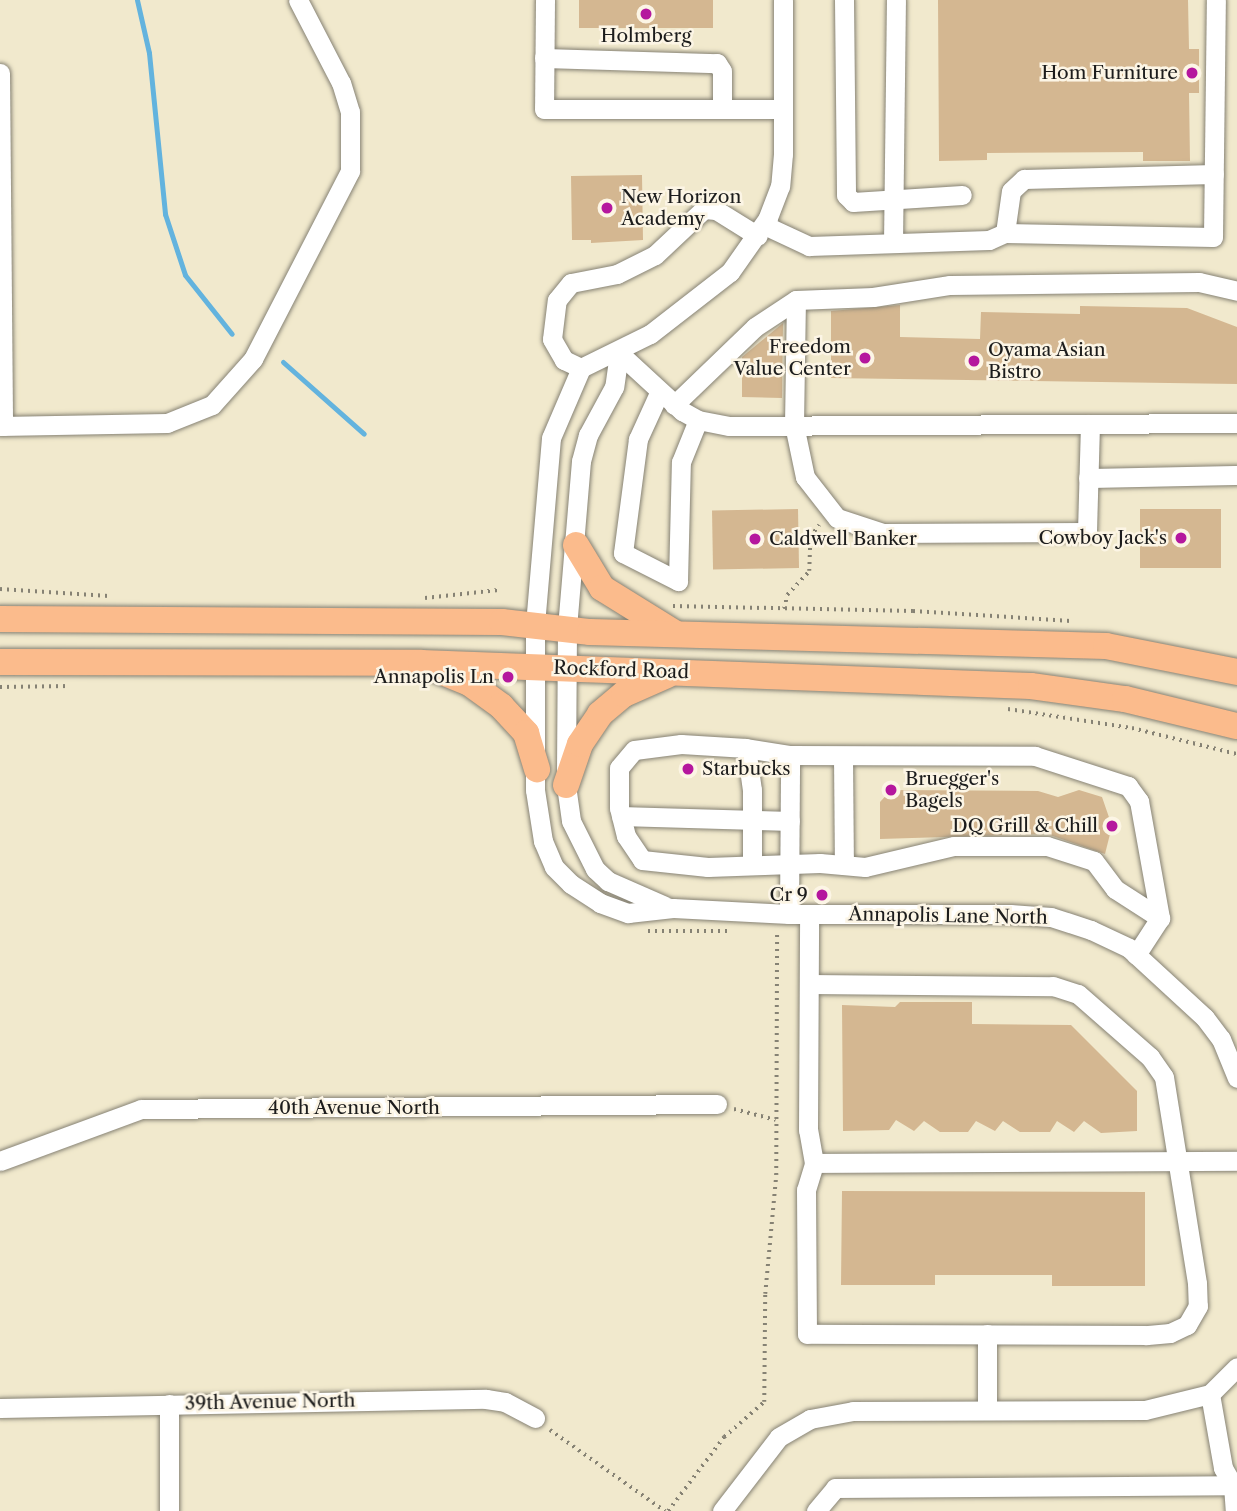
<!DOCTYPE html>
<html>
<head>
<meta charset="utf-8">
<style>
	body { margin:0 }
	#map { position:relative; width:1237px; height:1511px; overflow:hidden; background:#f1e9cd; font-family:"Libre Caslon Text",serif }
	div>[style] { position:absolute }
	.stream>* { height:5px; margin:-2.5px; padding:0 2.5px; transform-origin:2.5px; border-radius:2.5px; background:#63b3de }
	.building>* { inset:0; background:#d4b791; transform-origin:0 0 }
	.path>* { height:3.5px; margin-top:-1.75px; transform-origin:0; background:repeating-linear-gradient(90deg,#868274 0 2px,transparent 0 7px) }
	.roads { filter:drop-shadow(0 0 2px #868274) drop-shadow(0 0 2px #868274) }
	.minor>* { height:19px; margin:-9.5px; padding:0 9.5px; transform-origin:9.5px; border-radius:9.5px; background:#fff }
	.major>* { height:26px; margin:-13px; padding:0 13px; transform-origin:13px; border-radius:13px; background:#fbbb8c }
	.dots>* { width:19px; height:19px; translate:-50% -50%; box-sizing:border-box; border:4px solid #fcf5e5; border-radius:50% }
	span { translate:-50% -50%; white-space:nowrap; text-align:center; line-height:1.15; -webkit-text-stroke:5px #fcf5e5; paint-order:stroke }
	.poi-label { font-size:19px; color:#1c1c1c }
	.right { translate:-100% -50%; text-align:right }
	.left { translate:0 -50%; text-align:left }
	.street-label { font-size:19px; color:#1c1c1c }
</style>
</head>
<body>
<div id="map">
	<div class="stream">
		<div style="left:137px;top:0;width:54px;rotate:77.2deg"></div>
		<div style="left:149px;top:53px;width:162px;rotate:84.3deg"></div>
		<div style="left:165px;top:214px;width:64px;rotate:71.8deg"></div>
		<div style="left:185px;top:275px;width:75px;rotate:51.5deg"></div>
		<div style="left:283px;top:362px;width:108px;rotate:41.6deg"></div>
	</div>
	<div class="building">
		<div style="left:579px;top:0;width:134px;height:28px"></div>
		<div style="clip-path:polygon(938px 0,1188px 0,1189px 49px,1199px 49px,1199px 93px,1189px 93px,1190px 161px,1143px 161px,1143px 152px,987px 153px,987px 160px,939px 161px)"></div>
		<div style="clip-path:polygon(642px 175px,643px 240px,591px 243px,591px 240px,572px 240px,571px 176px)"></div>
		<div style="clip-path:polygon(900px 305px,900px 337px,980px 339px,981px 312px,1080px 314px,1080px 306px,1187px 308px,1237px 327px,1237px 384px,831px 378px,831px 311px)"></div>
		<div style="clip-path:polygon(783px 323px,782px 398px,742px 397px,742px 357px)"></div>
		<div style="left:798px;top:509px;width:59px;height:86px;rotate:89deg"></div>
		<div style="left:1140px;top:509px;width:81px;height:59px"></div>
		<div style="clip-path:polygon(891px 790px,1038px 791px,1058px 797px,1079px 790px,1102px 797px,1112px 826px,1105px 854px,1047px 834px,880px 839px,880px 802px)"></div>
		<div style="clip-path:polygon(900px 1002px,972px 1002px,972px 1024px,1071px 1025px,1137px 1091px,1137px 1131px,1101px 1133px,1084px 1121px,1074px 1132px,1057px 1121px,1050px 1132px,1020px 1132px,1003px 1121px,995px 1131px,976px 1121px,968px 1132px,940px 1132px,924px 1121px,914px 1131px,896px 1120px,889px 1130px,843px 1131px,842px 1005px,895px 1007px)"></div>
		<div style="clip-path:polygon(842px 1191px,1145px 1192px,1145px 1286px,1052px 1286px,1052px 1275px,935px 1275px,935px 1285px,841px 1285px)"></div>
	</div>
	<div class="path">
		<div style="left:0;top:589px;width:109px;rotate:3.7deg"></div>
		<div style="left:425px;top:598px;width:74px;rotate:-6.2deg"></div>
		<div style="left:673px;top:606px;width:240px;rotate:1.2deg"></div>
		<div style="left:913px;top:611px;width:158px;rotate:3.6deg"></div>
		<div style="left:784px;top:609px;width:14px;rotate:-78deg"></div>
		<div style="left:787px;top:595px;width:33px;rotate:-47deg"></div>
		<div style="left:809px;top:571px;width:34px;rotate:-88deg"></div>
		<div style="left:810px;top:537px;width:15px;rotate:-53deg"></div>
		<div style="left:0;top:687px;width:70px;rotate:-0.8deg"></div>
		<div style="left:1008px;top:709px;width:125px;rotate:8.7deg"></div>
		<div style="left:1132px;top:728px;width:108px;rotate:13.9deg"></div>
		<div style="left:648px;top:931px;width:79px"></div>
		<div style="left:734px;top:1109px;width:43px;rotate:14.7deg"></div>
		<div style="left:550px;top:1430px;width:141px;rotate:35.2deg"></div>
		<div style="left:668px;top:1511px;width:93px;rotate:-52.9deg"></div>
		<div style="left:724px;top:1437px;width:53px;rotate:-41.2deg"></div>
		<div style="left:764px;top:1402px;width:108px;rotate:-89.5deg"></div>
		<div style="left:765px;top:1294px;width:120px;rotate:-84.7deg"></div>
		<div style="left:776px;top:1175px;width:244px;rotate:-89.8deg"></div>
	</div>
	<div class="roads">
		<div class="minor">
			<div style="left:545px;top:0;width:109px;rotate:90.5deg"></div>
			<div style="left:544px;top:109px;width:239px"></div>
			<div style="left:783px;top:0;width:154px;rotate:90deg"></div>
			<div style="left:783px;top:154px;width:32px;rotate:95deg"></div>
			<div style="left:780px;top:186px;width:34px;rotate:111deg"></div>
			<div style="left:768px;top:218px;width:66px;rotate:125.1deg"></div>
			<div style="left:730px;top:272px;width:101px;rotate:142.2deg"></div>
			<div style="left:650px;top:334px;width:77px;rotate:153.8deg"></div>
			<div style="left:581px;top:368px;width:76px;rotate:113.2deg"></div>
			<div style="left:551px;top:438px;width:188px;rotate:94.9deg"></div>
			<div style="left:535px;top:625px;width:165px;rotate:90deg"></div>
			<div style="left:535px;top:790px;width:52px;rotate:81.1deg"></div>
			<div style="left:543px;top:841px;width:28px;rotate:67deg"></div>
			<div style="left:554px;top:867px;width:24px;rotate:45deg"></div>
			<div style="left:571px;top:884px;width:35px;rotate:33deg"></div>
			<div style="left:600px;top:903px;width:30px;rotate:20deg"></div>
			<div style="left:628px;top:913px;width:45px;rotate:-6.3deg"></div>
			<div style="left:673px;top:908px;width:116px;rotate:3deg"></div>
			<div style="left:789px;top:914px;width:221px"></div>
			<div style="left:1010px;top:914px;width:41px;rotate:4.2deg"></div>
			<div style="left:1051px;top:917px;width:42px;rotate:18deg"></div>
			<div style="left:1091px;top:930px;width:42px;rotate:25.3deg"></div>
			<div style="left:1129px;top:948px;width:103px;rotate:42.6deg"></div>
			<div style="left:1205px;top:1018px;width:26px;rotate:53deg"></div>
			<div style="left:1221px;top:1039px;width:42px;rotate:67.7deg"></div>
			<div style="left:844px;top:0;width:195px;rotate:89.4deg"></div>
			<div style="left:846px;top:195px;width:10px;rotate:45deg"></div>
			<div style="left:853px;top:202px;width:109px;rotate:-3.7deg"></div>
			<div style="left:544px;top:58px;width:173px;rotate:1.7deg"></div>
			<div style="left:717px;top:63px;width:9px;rotate:58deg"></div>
			<div style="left:722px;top:71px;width:38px;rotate:90deg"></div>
			<div style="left:0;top:73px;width:353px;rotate:89.5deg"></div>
			<div style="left:764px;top:225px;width:50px;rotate:25deg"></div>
			<div style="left:809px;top:246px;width:180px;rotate:-1.9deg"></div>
			<div style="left:989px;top:240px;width:17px;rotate:-24deg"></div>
			<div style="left:1005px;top:233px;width:208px;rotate:1.1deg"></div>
			<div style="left:1213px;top:237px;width:237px;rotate:-89.3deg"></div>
			<div style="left:1005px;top:233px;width:42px;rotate:-81.9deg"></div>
			<div style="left:1011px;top:191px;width:18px;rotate:-43deg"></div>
			<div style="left:1024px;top:179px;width:190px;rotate:-1.5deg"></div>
			<div style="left:893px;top:243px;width:243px;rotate:-89.3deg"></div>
			<div style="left:619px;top:353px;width:86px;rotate:42.6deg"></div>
			<div style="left:682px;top:411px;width:18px;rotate:29deg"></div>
			<div style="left:698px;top:420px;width:32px;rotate:11deg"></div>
			<div style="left:729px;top:426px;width:508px;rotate:-0.34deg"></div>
			<div style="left:619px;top:353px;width:34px;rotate:98deg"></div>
			<div style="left:614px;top:387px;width:55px;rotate:118.4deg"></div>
			<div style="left:588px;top:435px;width:27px;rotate:105deg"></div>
			<div style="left:581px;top:461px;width:169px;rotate:94.8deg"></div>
			<div style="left:567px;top:629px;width:156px;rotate:90.4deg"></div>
			<div style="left:566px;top:785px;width:36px;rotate:82deg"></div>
			<div style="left:571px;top:821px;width:54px;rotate:63.4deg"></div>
			<div style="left:595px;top:869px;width:18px;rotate:43deg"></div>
			<div style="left:608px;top:881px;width:62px;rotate:23.7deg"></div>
			<div style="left:581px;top:368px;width:19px;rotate:-155deg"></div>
			<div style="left:564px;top:360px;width:24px;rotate:-120deg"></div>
			<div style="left:552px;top:339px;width:39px;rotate:-83deg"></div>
			<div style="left:557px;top:300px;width:22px;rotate:-51deg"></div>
			<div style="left:571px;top:283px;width:47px;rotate:-11.1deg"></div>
			<div style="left:617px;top:274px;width:42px;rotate:-26.6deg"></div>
			<div style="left:655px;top:255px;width:67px;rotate:-43.2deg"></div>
			<div style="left:704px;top:209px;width:12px;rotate:5deg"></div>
			<div style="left:716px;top:210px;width:49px;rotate:31.8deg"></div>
			<div style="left:659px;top:393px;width:51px;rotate:114.5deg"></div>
			<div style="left:638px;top:439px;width:115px;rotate:97.5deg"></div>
			<div style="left:623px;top:553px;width:62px;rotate:27deg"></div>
			<div style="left:678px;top:581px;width:119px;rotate:-88.6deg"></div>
			<div style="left:681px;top:462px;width:45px;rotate:-68deg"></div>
			<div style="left:674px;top:405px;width:112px;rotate:-43.9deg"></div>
			<div style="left:755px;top:327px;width:49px;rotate:-33.4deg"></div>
			<div style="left:1090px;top:424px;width:108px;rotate:91.6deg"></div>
			<div style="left:1087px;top:532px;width:204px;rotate:179.7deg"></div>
			<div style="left:883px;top:533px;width:48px;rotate:-161.9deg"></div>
			<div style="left:837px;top:518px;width:52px;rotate:-128deg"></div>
			<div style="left:805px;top:477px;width:53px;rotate:-101.9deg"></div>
			<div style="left:794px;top:425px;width:125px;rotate:-89.1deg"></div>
			<div style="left:796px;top:300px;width:77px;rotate:-2.2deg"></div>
			<div style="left:873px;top:297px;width:78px;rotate:-8.9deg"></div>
			<div style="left:950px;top:285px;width:249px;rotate:-0.7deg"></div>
			<div style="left:1199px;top:282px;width:39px;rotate:13deg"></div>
			<div style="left:0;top:426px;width:167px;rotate:-1deg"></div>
			<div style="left:167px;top:423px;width:48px;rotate:-21.8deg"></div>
			<div style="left:212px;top:405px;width:62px;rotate:-48.3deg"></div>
			<div style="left:253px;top:359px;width:212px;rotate:-62.7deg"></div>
			<div style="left:350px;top:171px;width:59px;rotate:-90deg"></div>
			<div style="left:350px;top:112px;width:30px;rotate:-107deg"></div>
			<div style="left:341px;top:83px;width:93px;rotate:-117.4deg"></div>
			<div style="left:1088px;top:478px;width:149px;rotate:-1.2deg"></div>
			<div style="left:746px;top:748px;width:45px;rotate:9deg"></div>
			<div style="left:843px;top:756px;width:109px;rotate:89.5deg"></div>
			<div style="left:621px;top:816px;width:169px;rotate:1.7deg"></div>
			<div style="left:752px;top:865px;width:75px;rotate:-90deg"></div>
			<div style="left:752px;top:790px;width:42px;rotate:-98.1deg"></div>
			<div style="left:746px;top:748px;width:65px;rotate:-176.5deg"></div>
			<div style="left:681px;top:744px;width:47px;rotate:172.7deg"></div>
			<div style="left:634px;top:750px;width:23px;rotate:130deg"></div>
			<div style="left:619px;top:768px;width:40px;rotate:90deg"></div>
			<div style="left:619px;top:808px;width:29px;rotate:76deg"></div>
			<div style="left:626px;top:836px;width:29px;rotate:56deg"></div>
			<div style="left:642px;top:860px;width:66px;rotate:6.1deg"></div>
			<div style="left:708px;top:867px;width:112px;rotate:-2deg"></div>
			<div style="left:820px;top:863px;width:45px;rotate:5.1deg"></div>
			<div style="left:865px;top:867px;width:91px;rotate:-13.3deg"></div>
			<div style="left:954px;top:846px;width:93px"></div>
			<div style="left:1047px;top:846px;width:49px;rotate:17.7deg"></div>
			<div style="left:1094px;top:861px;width:35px;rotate:53deg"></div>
			<div style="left:1115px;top:889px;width:54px;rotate:32.8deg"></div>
			<div style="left:789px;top:914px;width:159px;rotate:-89.6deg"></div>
			<div style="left:790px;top:755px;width:245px;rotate:0.2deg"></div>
			<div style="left:1035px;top:756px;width:98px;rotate:17.9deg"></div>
			<div style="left:1128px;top:786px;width:19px;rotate:54deg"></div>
			<div style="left:1139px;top:801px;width:119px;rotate:79.8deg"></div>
			<div style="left:1160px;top:918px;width:44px;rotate:123deg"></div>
			<div style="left:809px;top:984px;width:244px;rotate:0.5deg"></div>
			<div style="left:1053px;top:986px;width:26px;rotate:18deg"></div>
			<div style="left:1078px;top:994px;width:96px;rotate:41.2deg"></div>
			<div style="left:1150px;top:1057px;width:24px;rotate:55deg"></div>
			<div style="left:1164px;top:1077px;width:209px;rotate:80.9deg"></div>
			<div style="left:1197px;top:1283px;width:23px;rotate:88deg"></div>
			<div style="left:1198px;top:1306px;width:22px;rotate:120deg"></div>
			<div style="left:1187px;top:1325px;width:19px;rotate:155deg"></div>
			<div style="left:1170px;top:1333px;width:25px;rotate:175deg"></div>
			<div style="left:1145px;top:1335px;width:338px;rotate:-179.8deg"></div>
			<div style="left:807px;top:1334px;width:144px;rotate:-90.4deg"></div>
			<div style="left:806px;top:1190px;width:28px;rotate:-73deg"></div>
			<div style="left:814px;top:1163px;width:34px;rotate:-100deg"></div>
			<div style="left:808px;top:1130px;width:216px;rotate:-89.7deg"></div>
			<div style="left:0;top:1161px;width:150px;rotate:-20.2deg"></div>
			<div style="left:141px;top:1109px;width:576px;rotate:-0.5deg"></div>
			<div style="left:814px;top:1163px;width:423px;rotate:-0.3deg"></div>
			<div style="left:987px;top:1334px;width:76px;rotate:90deg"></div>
			<div style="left:1210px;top:1394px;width:75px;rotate:80deg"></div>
			<div style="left:1223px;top:1468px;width:20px;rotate:60deg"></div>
			<div style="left:169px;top:1404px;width:107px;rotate:90deg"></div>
			<div style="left:0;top:1408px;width:486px;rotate:-1.1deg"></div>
			<div style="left:486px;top:1399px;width:19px;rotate:9deg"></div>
			<div style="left:505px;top:1402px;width:34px;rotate:28deg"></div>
			<div style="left:722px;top:1511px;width:93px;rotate:-52.4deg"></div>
			<div style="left:779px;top:1437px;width:36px;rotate:-30deg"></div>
			<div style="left:810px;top:1419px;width:44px;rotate:-10.5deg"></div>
			<div style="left:853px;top:1411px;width:292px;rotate:-0.2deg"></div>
			<div style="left:1145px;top:1410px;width:67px;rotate:-13.8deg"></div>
			<div style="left:1210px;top:1394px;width:38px;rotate:-45deg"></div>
			<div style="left:816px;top:1511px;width:30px;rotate:-50deg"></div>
			<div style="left:835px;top:1488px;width:398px;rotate:-0.4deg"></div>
			<div style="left:1233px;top:1485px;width:26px;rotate:86deg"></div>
		</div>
		<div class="major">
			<div style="left:576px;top:545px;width:50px;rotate:58.8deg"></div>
			<div style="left:602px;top:588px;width:84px;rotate:31.8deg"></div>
			<div style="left:0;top:619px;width:502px;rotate:0.34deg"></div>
			<div style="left:502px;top:622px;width:89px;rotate:6.5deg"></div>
			<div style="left:590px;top:632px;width:516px;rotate:1.55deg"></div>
			<div style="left:1106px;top:646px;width:134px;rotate:11.2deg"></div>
			<div style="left:0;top:662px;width:421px;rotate:0.1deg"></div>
			<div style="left:421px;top:663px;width:610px;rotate:2.16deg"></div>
			<div style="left:1031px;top:686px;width:95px;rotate:7.9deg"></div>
			<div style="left:1125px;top:699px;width:115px;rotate:13.6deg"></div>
			<div style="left:435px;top:669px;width:35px;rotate:22deg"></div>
			<div style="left:468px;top:682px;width:41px;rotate:36deg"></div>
			<div style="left:501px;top:706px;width:37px;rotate:47deg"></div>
			<div style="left:526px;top:733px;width:38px;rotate:73deg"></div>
			<div style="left:566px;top:785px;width:43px;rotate:-71.1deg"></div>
			<div style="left:580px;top:744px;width:36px;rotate:-56deg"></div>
			<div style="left:600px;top:714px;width:31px;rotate:-40deg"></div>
			<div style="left:624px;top:694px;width:47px;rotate:-23.8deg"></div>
		</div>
	</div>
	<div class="dots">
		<div style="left:646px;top:14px;background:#b5179e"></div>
		<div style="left:1192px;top:73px;background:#b5179e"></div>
		<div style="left:607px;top:208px;background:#b5179e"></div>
		<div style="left:865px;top:358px;background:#b5179e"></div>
		<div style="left:974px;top:361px;background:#b5179e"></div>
		<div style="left:1181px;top:538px;background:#b5179e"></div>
		<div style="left:755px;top:539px;background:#b5179e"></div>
		<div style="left:508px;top:677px;background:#b5179e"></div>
		<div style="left:688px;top:769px;background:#b5179e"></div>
		<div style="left:891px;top:790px;background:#b5179e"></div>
		<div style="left:1112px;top:826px;background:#b5179e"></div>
		<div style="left:822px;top:895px;background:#b5179e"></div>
	</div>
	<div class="poi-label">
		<span style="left:646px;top:36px">Holmberg</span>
		<span class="right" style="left:1178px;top:73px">Hom Furniture</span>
		<span class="left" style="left:621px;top:208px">New Horizon<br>Academy</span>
		<span class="right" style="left:851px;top:358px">Freedom<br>Value Center</span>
		<span class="left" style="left:988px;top:361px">Oyama Asian<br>Bistro</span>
		<span class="right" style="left:1167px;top:538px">Cowboy Jack's</span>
		<span class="left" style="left:769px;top:539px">Caldwell Banker</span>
		<span class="right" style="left:494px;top:677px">Annapolis Ln</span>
		<span class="left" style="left:702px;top:769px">Starbucks</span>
		<span class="left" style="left:905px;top:790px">Bruegger's<br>Bagels</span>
		<span class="right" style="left:1098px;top:826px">DQ Grill &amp; Chill</span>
		<span class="right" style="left:808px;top:895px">Cr 9</span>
	</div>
	<div class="street-label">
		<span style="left:621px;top:670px;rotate:2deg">Rockford Road</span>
		<span style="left:948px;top:916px;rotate:1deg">Annapolis Lane North</span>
		<span style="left:354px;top:1108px">40th Avenue North</span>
		<span style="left:270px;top:1402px;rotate:-1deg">39th Avenue North</span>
	</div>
</div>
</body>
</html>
